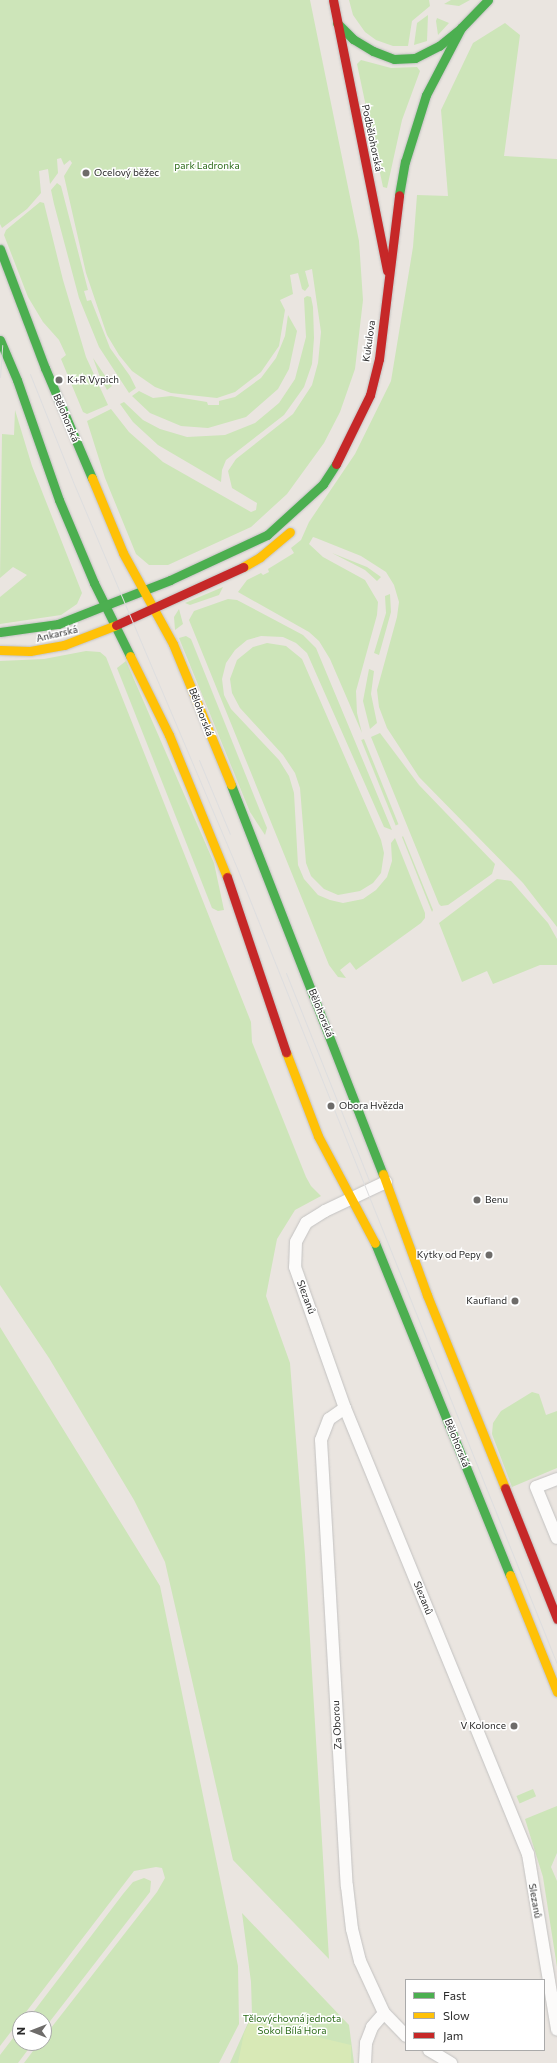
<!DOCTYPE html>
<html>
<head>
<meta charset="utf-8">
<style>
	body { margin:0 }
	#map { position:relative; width:557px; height:2063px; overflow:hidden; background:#eae5e0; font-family:Commissioner,sans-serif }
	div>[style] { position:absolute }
	.green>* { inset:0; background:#cde5b9; transform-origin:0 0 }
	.pitch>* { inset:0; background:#d8e9b6 }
	.roads { filter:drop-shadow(0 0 1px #c3c2c1) drop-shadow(0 0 1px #c3c2c1) }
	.street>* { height:12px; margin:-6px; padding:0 6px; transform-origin:6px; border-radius:6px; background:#fcfbfa }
	.fast>* { height:9px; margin:-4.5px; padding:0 4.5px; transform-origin:4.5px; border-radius:4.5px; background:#4caf50 }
	.slow>* { height:9px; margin:-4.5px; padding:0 4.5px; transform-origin:4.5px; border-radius:4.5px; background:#ffc107 }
	.jam>* { height:9px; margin:-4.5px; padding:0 4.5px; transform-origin:4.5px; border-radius:4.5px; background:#c62828 }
	.tram>* { height:1px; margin:-0.5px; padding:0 0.5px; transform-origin:0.5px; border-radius:0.5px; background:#dededf }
	.dots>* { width:11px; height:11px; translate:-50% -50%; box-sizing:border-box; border:2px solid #fff; border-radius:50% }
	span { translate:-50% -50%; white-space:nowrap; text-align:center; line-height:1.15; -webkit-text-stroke:3px #fff; paint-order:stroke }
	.street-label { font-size:10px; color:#2b2b2b }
	.park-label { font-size:10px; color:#2c6b19 }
	.poi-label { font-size:10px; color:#2b2b2b }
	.left { translate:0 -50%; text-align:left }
	.right { translate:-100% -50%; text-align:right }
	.legend { position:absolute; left:405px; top:1979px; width:140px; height:72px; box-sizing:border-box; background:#fff; border:1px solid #aaa; margin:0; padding:5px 7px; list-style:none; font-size:12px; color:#2b2b2b }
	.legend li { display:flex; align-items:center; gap:8px; height:20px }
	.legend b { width:20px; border:1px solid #aaa }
	.north { position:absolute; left:12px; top:2011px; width:40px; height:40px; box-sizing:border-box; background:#fff; border:1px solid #aaa; border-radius:50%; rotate:270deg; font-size:11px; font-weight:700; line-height:16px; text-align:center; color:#2b2b2b }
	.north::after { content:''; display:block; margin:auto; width:14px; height:18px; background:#6e6c6a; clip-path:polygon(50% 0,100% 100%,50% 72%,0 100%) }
</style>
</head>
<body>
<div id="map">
	<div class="green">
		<div style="clip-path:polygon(0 0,310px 0,359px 241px,363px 300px,355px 369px,340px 412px,324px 443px,287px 494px,251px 527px,168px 565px,149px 565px,136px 554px,105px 478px,87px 421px,111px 409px,129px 432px,163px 462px,251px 512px,256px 510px,257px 503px,232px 488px,228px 471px,236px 459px,293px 414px,312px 385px,318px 363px,321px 332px,312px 269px,305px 271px,309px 286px,305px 291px,302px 289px,298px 273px,290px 275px,293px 294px,280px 300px,285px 310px,279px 346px,261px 372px,235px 392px,217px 398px,171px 393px,155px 387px,132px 371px,119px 355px,107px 335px,86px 273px,64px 176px,72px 163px,70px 160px,64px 165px,61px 158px,57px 159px,58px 173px,50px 184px,48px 169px,39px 171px,41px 193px,27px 209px,2px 228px,0 224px)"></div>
		<div style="clip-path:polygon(349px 0,429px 0,430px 6px,412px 21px,408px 46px,393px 46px,376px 40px,365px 32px,353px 15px)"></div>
		<div style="clip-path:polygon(451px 0,470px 0,459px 6px,444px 4px)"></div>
		<div style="clip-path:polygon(428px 15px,427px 41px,414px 45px,417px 23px)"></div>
		<div style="clip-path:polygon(437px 18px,449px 23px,438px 35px,436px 21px)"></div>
		<div style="clip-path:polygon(505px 23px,520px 35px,504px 156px,557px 159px,557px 927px,523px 883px,419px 777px,387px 728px,379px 707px,377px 690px,397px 617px,399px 602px,394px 585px,386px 572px,361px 556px,316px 538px,313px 537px,309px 544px,323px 557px,365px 580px,378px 602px,377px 615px,356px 691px,357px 713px,362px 733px,330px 659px,319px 641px,309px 632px,238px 592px,247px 580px,261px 573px,263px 575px,269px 572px,268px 569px,294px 553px,291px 548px,301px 540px,309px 522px,355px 454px,391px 381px,413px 247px,417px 195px,448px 196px,441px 110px,473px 43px)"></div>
		<div style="clip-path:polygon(361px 60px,391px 68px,417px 67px,420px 71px,402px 120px,387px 188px,383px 187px,357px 64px)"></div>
		<div style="clip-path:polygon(57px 183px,61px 186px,88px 290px,84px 291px,87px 301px,91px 300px,110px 348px,130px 376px,136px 388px,129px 393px,99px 347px,79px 298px,54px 204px,51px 190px)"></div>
		<div style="clip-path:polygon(40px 202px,44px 203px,63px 280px,86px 357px,108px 405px,87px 414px,83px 412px,61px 359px,66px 355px,59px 340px,43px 322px,28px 297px,4px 235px,6px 230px)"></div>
		<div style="clip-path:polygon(307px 296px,311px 297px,313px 307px,314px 338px,312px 364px,304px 387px,284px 415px,226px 460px,222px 470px,221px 482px,158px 445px,133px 422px,120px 404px,124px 402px,143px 420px,160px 429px,187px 437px,225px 435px,255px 423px,279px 403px,295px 379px,306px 337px,304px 298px)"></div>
		<div style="clip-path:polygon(288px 315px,297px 331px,289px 369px,278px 389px,246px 417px,208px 428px,181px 426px,150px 413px,132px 396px,139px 391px,153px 398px,171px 396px,207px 402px,208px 405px,219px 405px,219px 401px,235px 397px,261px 378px,276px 358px,285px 336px)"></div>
		<div style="clip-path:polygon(93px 358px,112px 386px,107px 390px,100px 377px)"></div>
		<div style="clip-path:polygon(15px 410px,32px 466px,82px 593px,77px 604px,61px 615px,0 624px,0 597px,27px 575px,13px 567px,0 578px,2px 434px,14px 435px)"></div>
		<div style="clip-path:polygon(332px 553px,367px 567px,381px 577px,377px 581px,365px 570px)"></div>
		<div style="clip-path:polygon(223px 587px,219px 595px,190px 605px,185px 603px)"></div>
		<div style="clip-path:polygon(390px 594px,391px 612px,379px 655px,374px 653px,386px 613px,385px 596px)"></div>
		<div style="clip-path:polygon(228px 599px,237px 600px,303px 635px,316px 648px,392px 830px,384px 827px,307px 653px,296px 643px,283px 637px,261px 636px,247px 640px,235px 650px,226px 663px,222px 679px,224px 695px,231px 709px,279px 760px,289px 776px,294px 793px,298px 865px,304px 879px,318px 895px,330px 900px,343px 903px,363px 899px,376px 890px,387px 877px,392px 861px,391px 843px,395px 838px,425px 913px,425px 918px,421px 923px,356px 970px,350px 962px,340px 970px,346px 978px,338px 977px,329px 965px,189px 620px,194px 611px)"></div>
		<div style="clip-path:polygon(179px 609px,183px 624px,175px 630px,174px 617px)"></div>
		<div style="clip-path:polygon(186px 636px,191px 639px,267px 828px,265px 835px,250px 812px,179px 638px)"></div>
		<div style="clip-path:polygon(267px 643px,286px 646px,302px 659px,381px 840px,384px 853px,381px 873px,373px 883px,360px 891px,338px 895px,324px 889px,311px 876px,306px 863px,300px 788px,295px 773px,283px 755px,240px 708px,232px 693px,230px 679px,237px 660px,253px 647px)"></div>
		<div style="clip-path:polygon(86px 651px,100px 652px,106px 657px,251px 1022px,252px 1042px,306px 1177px,311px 1186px,321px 1196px,295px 1210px,277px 1239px,266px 1296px,290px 1363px,305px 1555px,329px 1959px,233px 1860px,165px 1562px,134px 1500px,49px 1358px,0 1285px,0 661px,44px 659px)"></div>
		<div style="clip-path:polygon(126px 661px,214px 863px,224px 910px,218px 911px,212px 908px,117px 668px)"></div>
		<div style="clip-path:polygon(369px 669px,374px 671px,371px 694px,377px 723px,370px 729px,363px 701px)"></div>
		<div style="clip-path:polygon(380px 733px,419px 785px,495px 864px,492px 874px,448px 905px,441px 906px,439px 904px,371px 737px)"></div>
		<div style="left:364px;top:739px;width:92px;height:3px;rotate:68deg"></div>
		<div style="clip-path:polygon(403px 836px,433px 910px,432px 912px,402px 837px)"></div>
		<div style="clip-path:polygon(497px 879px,511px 881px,548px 923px,557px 939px,557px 965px,540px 965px,493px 984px,487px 971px,462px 982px,439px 923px)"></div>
		<div style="clip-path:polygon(0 1327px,160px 1586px,238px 1966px,239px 2024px,219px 2063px,24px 2063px,39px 2043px,44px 2043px,44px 2037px,157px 1892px,165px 1878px,162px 1868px,156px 1867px,134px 1871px,0 2046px)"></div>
		<div style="clip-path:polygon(532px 1392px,539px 1394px,546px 1415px,557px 1411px,557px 1468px,512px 1487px,492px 1434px,493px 1423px,501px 1411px)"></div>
		<div style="left:533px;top:1789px;width:8px;height:18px;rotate:67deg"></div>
		<div style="clip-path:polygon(557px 1806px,557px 1853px,551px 1867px,557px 1881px,557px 1967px,543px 1877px,525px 1819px)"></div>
		<div style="clip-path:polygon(144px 1878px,151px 1881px,150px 1892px,44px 2029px,44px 2019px,28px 2019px,123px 1894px,133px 1882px)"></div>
		<div style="clip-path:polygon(242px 1913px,349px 2025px,354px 2063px,230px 2063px,252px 2014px,251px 1982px)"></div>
		<div style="clip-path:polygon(20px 2029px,20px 2043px,33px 2043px,18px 2063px,0 2063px,0 2055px)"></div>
	</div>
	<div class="pitch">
		<div style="clip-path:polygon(250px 2021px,351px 2045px,351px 2063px,238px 2063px,244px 2033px)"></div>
	</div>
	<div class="roads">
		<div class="street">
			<div style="left:386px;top:1182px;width:68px;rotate:154.6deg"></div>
			<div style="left:325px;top:1211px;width:22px;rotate:148deg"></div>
			<div style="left:306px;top:1223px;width:21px;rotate:118deg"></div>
			<div style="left:296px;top:1242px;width:25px;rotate:92deg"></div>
			<div style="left:295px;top:1267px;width:150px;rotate:70.5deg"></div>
			<div style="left:345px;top:1408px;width:482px;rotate:67.7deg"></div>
			<div style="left:528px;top:1854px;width:178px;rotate:80.6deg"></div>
			<div style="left:345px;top:1408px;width:19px;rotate:145deg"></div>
			<div style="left:329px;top:1419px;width:22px;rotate:111deg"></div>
			<div style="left:321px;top:1440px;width:447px;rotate:86.7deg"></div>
			<div style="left:347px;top:1886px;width:43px;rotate:83.4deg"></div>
			<div style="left:352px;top:1929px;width:33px;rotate:76deg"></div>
			<div style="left:360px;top:1961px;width:57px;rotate:65.2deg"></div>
			<div style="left:384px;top:2013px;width:32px;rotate:46deg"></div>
			<div style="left:557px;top:1479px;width:22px;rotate:159deg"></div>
			<div style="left:536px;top:1487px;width:55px;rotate:67.6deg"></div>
			<div style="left:429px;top:2050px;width:26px;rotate:31deg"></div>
			<div style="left:365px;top:2063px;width:20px;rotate:-87deg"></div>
			<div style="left:366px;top:2043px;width:17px;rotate:-69deg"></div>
			<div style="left:372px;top:2027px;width:18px;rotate:-49deg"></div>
		</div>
		<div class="fast">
			<div style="left:337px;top:23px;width:23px;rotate:45deg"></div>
			<div style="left:353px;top:39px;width:23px;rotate:31deg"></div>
			<div style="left:373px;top:51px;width:22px;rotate:21deg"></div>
			<div style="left:394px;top:59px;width:21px;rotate:-3deg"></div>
			<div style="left:415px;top:58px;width:27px;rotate:-27deg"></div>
			<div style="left:439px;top:46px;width:27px;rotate:-39deg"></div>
			<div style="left:399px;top:195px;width:34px;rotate:-80deg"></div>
			<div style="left:405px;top:162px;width:70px;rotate:-72.6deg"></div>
			<div style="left:426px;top:95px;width:76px;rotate:-62.4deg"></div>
			<div style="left:461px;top:28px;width:39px;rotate:-46deg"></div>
			<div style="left:0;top:249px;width:127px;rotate:69.3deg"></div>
			<div style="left:45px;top:368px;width:120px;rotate:66.9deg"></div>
			<div style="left:0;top:340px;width:43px;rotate:67deg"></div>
			<div style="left:17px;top:380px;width:127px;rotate:70.7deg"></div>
			<div style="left:59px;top:500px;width:90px;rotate:67.1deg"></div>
			<div style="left:94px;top:583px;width:81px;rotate:63.7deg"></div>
			<div style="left:106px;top:605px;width:69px;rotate:-21.3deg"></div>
			<div style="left:170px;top:580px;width:107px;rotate:-24.9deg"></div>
			<div style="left:267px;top:535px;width:76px;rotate:-42.3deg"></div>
			<div style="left:323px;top:484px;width:24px;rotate:-57deg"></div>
			<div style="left:0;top:632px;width:59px;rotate:-7.9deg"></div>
			<div style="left:58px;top:624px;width:52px;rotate:-21.6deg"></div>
			<div style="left:231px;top:785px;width:418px;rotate:68.7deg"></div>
			<div style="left:375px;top:1243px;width:358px;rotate:67.9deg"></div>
		</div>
		<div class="slow">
			<div style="left:92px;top:478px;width:81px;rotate:67.5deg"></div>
			<div style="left:123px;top:553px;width:104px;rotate:61.2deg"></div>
			<div style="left:173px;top:644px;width:152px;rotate:67.6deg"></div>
			<div style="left:243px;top:567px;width:20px;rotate:-30deg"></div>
			<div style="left:260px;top:557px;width:39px;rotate:-40deg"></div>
			<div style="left:0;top:650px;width:30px;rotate:2deg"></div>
			<div style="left:30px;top:651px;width:35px;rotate:-10deg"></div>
			<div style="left:64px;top:645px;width:56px;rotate:-21deg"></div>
			<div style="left:130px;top:656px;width:88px;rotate:63.7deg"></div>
			<div style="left:169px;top:735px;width:153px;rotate:67.8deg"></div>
			<div style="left:286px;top:1052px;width:90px;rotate:69.1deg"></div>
			<div style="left:318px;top:1136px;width:121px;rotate:62deg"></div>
			<div style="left:383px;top:1174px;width:129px;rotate:70deg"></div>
			<div style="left:427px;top:1295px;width:208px;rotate:68deg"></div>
			<div style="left:510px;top:1575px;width:126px;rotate:68.1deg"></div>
		</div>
		<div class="jam">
			<div style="left:333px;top:0;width:276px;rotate:78.7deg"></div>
			<div style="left:336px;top:464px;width:77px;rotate:-63.8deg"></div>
			<div style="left:370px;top:395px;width:37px;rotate:-76deg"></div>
			<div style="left:379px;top:359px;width:165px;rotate:-83deg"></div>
			<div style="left:116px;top:625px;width:140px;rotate:-24.5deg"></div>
			<div style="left:227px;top:877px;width:185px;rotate:71.4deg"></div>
			<div style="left:505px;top:1488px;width:141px;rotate:68.3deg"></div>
		</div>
	</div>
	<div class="tram">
		<div style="left:30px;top:374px;width:118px;rotate:68.2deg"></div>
		<div style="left:74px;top:484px;width:417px;rotate:67deg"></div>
		<div style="left:237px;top:868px;width:858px;rotate:68.1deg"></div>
		<div style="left:0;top:377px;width:32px;rotate:-86deg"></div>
		<div style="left:199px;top:760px;width:80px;rotate:67.3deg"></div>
		<div style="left:286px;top:973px;width:224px;rotate:68.2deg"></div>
	</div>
	<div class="dots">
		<div style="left:86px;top:173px;background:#6e6c6a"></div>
		<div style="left:59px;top:380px;background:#6e6c6a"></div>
		<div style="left:331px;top:1106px;background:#6e6c6a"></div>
		<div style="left:477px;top:1200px;background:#6e6c6a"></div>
		<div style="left:489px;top:1255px;background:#6e6c6a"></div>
		<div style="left:515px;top:1301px;background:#6e6c6a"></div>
		<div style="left:514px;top:1726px;background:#6e6c6a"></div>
	</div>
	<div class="street-label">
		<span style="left:372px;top:138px;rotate:78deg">Podbělohorská</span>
		<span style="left:369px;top:341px;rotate:-82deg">Kukulova</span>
		<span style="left:66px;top:418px;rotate:67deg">Bělohorská</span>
		<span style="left:57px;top:634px;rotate:-13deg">Ankarská</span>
		<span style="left:201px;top:712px;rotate:69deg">Bělohorská</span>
		<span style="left:321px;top:1013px;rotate:68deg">Bělohorská</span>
		<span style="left:306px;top:1297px;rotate:69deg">Slezanů</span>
		<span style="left:457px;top:1443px;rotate:68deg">Bělohorská</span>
		<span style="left:423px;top:1598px;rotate:68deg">Slezanů</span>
		<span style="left:337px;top:1725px;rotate:-93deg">Za Oborou</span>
		<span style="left:535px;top:1901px;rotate:80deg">Slezanů</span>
	</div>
	<div class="park-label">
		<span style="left:207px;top:166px">park Ladronka</span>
		<span style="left:292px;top:2024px">Tělovýchovná jednota<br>Sokol Bílá Hora</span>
	</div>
	<div class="poi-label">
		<span class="left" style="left:94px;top:173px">Ocelový běžec</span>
		<span class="left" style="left:67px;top:380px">K+R Vypich</span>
		<span class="left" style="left:339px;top:1106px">Obora Hvězda</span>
		<span class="left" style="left:485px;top:1200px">Benu</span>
		<span class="right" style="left:481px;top:1255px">Kytky od Pepy</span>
		<span class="right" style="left:507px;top:1301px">Kaufland</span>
		<span class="right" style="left:506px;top:1726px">V Kolonce</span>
	</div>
	<ul class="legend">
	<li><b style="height:5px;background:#4caf50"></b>Fast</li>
	<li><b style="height:5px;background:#ffc107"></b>Slow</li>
	<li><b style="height:5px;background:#c62828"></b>Jam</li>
	</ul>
	<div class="north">N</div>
</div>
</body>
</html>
